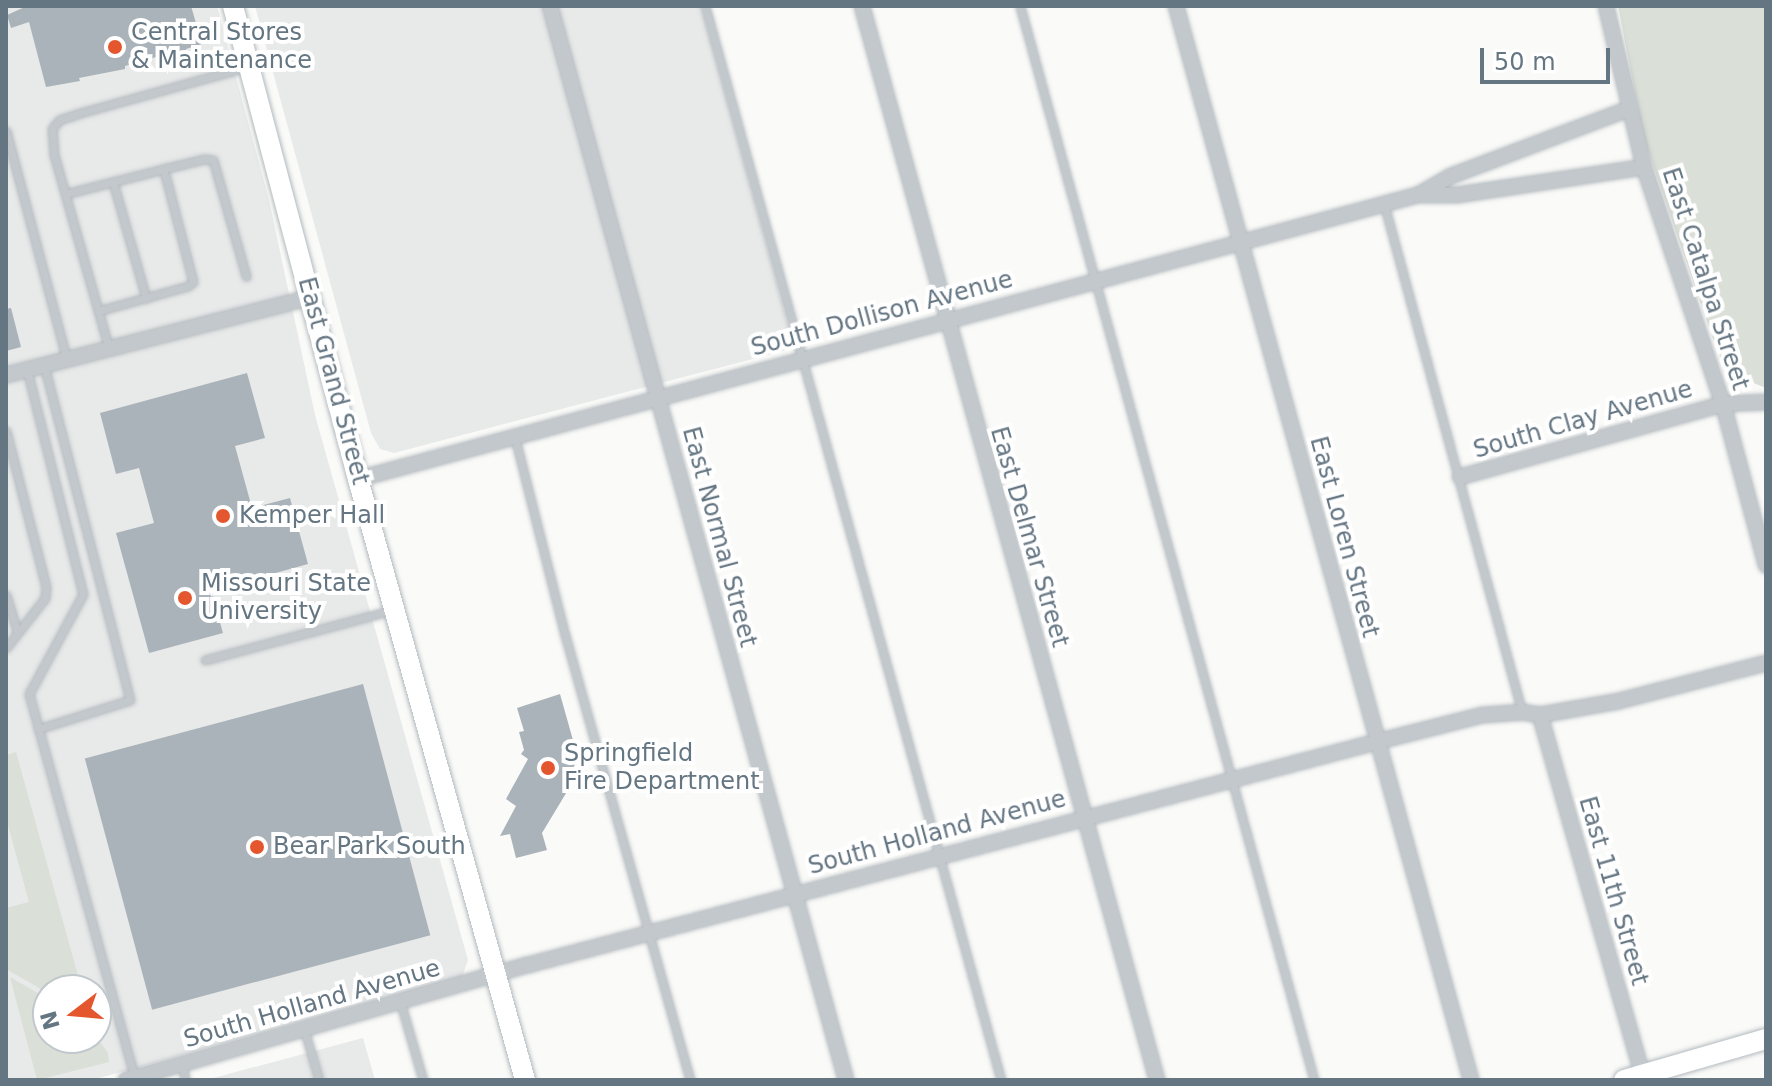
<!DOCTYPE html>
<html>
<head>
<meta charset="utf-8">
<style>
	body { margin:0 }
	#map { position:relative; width:1772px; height:1086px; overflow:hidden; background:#fafaf8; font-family:"DejaVu Sans",sans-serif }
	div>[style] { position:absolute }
	.built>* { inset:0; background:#e8e9e9 }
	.green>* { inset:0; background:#dadfd7 }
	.building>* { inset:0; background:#aab3b9; transform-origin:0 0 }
	.roads { filter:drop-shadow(0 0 2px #b3babf) drop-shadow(0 0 2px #b3babf) }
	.lane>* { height:7px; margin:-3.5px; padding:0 3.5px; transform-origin:3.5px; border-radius:3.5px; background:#c3c8cc }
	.street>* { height:14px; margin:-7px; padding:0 7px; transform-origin:7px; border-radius:7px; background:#c3c8cc }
	.secondary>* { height:20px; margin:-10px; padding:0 10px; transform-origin:10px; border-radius:10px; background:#fff }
	.dots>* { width:22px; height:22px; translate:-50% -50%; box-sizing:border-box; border:4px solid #fff; border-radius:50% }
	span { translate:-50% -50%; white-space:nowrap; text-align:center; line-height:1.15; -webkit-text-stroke:8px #fff; paint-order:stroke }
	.poi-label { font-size:24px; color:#657683 }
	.left { translate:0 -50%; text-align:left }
	.street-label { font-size:24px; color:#657683 }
	.frame { position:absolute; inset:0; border:8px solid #657683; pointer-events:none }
	.north { position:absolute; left:32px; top:974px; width:80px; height:80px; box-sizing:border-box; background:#fff; border:2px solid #c1c8cd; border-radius:50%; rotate:254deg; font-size:22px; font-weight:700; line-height:32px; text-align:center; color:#657683 }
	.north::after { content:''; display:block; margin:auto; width:28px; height:36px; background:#e4572e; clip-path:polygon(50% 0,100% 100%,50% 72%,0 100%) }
	.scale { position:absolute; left:1480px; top:48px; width:130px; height:36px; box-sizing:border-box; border:4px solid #657683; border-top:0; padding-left:10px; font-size:24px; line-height:28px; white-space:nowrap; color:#657683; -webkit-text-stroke:6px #fff; paint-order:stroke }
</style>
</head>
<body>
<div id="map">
	<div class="built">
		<div style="clip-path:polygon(evenodd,6px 6px,217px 6px,269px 200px,315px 415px,468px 960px,462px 977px,92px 1080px,6px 1080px,6px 6px,48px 990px,96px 990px,96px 1038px,48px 1038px,48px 990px)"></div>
		<div style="clip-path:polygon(255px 6px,701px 6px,794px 348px,394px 453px,380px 449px,371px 433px)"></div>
		<div style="clip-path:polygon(363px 1038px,375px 1080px,206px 1080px)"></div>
	</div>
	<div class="green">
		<div style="clip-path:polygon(1618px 6px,1766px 6px,1766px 388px,1736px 376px,1722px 361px,1714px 342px,1644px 139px)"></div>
		<div style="clip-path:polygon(16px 752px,82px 990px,48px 990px,48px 993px,6px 969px,6px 908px,29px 902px,6px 818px,6px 755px)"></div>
		<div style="clip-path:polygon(10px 977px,48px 999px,48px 1038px,96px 1036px,108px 1053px,109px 1062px,37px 1080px)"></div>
	</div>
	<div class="building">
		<div style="clip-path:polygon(27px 6px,191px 6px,202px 44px,186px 49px,187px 52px,170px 56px,170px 53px,125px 66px,125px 69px,79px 78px,80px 81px,46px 87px,29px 22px,11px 28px,7px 15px)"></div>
		<div style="clip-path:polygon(11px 308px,21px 347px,6px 351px,6px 309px)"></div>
		<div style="clip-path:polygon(247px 373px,265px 438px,235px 446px,252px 508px,290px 498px,308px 564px,211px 591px,223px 633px,149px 653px,116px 533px,154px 523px,139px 468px,116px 474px,100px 413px)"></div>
		<div style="left:363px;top:684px;width:260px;height:288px;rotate:75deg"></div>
		<div style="clip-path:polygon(560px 694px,578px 758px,569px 777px,574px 780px,542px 833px,547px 850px,516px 858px,510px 834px,500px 836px,516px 806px,506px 799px,528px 759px,521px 754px,524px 750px,519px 732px,524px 731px,517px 708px)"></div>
	</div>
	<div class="roads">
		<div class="lane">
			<div style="left:705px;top:6px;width:1114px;rotate:74.59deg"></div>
			<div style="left:1020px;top:6px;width:1114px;rotate:74.69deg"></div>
			<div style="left:6px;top:131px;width:237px;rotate:75.1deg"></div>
			<div style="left:163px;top:169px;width:42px;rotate:-13.7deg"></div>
			<div style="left:204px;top:159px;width:9px;rotate:6deg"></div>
			<div style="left:213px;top:160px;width:121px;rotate:74.1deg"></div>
			<div style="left:113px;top:182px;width:121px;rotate:74.1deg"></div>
			<div style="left:65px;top:194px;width:101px;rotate:-14.3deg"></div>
			<div style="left:163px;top:169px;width:9px;rotate:72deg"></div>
			<div style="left:166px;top:178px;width:107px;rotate:75.4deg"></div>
			<div style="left:193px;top:282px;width:6px;rotate:141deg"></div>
			<div style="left:188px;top:286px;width:93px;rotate:164.5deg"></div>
			<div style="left:1384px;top:204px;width:526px;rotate:74.8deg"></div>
			<div style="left:109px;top:349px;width:202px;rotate:-105.8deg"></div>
			<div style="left:54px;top:155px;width:26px;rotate:-94deg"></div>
			<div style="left:52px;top:129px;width:11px;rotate:-52deg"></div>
			<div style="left:59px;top:120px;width:22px;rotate:-18deg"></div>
			<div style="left:80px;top:113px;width:172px;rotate:-15.5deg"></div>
			<div style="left:27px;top:370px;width:231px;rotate:76deg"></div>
			<div style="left:83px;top:594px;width:114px;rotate:118.4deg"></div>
			<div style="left:29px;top:694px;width:398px;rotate:74.6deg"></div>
			<div style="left:6px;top:431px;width:161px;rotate:75.6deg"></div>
			<div style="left:46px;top:587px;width:11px;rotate:95deg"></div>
			<div style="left:45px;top:598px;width:63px;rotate:128deg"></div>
			<div style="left:515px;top:438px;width:203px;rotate:75.8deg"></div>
			<div style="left:565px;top:635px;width:462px;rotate:74.3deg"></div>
			<div style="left:6px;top:595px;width:39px;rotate:73deg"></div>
			<div style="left:205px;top:660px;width:195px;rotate:-14.9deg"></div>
			<div style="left:38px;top:729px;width:96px;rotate:-17.5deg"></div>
			<div style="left:130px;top:700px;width:345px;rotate:-104.4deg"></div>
			<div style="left:400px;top:1001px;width:82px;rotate:73.8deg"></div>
			<div style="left:304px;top:1029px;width:53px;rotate:73.6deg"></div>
			<div style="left:182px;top:1064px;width:16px;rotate:79deg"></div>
		</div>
		<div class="street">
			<div style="left:550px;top:6px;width:1114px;rotate:74.59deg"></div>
			<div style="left:862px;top:6px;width:1114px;rotate:74.64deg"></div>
			<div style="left:1176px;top:6px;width:1114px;rotate:74.64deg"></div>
			<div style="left:1606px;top:6px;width:165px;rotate:76.7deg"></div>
			<div style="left:1644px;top:167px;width:250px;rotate:71.6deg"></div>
			<div style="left:1723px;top:404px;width:167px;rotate:75deg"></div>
			<div style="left:1418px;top:195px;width:39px"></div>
			<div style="left:1457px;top:195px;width:189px;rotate:-8.5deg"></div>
			<div style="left:6px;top:375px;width:316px;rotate:-14.3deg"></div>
			<div style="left:1460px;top:477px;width:273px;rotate:-15.5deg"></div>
			<div style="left:1723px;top:404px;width:43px;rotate:-2.7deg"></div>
			<div style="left:358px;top:479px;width:1097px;rotate:-15deg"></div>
			<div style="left:1418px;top:195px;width:38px;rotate:-30deg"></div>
			<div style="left:1451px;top:176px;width:189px;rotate:-20.7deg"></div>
			<div style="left:1540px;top:715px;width:380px;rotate:74.1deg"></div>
			<div style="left:126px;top:1080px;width:418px;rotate:-16deg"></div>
			<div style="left:528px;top:965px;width:877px;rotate:-14.73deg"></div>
			<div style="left:1376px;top:742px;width:110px;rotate:-14.2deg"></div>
			<div style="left:1483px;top:715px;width:39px;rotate:-4deg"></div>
			<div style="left:1522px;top:712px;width:18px;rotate:9deg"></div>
			<div style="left:1540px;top:715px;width:80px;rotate:-10deg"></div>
			<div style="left:1619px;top:701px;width:152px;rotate:-14.5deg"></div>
		</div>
		<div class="secondary">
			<div style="left:233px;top:6px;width:489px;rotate:75.2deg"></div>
			<div style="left:358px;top:479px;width:624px;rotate:74.47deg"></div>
			<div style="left:1624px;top:1080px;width:148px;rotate:-16.1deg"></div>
		</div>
	</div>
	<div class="dots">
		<div style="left:115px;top:47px;background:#e4572e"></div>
		<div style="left:223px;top:516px;background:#e4572e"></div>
		<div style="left:185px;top:598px;background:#e4572e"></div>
		<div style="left:548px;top:768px;background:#e4572e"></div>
		<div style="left:257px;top:847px;background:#e4572e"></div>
	</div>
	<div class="poi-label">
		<span class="left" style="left:131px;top:47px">Central Stores<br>&amp; Maintenance</span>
		<span class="left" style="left:239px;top:516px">Kemper Hall</span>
		<span class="left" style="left:201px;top:598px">Missouri State<br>University</span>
		<span class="left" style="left:564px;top:768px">Springfield<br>Fire Department</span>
		<span class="left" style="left:273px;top:847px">Bear Park South</span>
	</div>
	<div class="street-label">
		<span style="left:1705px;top:279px;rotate:72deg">East Catalpa Street</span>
		<span style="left:882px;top:314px;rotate:-15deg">South Dollison Avenue</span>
		<span style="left:333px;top:381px;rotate:75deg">East Grand Street</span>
		<span style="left:1583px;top:420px;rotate:-16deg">South Clay Avenue</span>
		<span style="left:719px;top:537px;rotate:75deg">East Normal Street</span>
		<span style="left:1029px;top:537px;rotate:74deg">East Delmar Street</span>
		<span style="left:1344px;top:537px;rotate:75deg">East Loren Street</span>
		<span style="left:937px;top:833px;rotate:-15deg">South Holland Avenue</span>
		<span style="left:1613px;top:891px;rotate:74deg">East 11th Street</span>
		<span style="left:312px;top:1004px;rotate:-16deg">South Holland Avenue</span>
	</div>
	<div class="frame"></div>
	<div class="north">N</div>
	<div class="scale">50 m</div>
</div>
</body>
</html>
